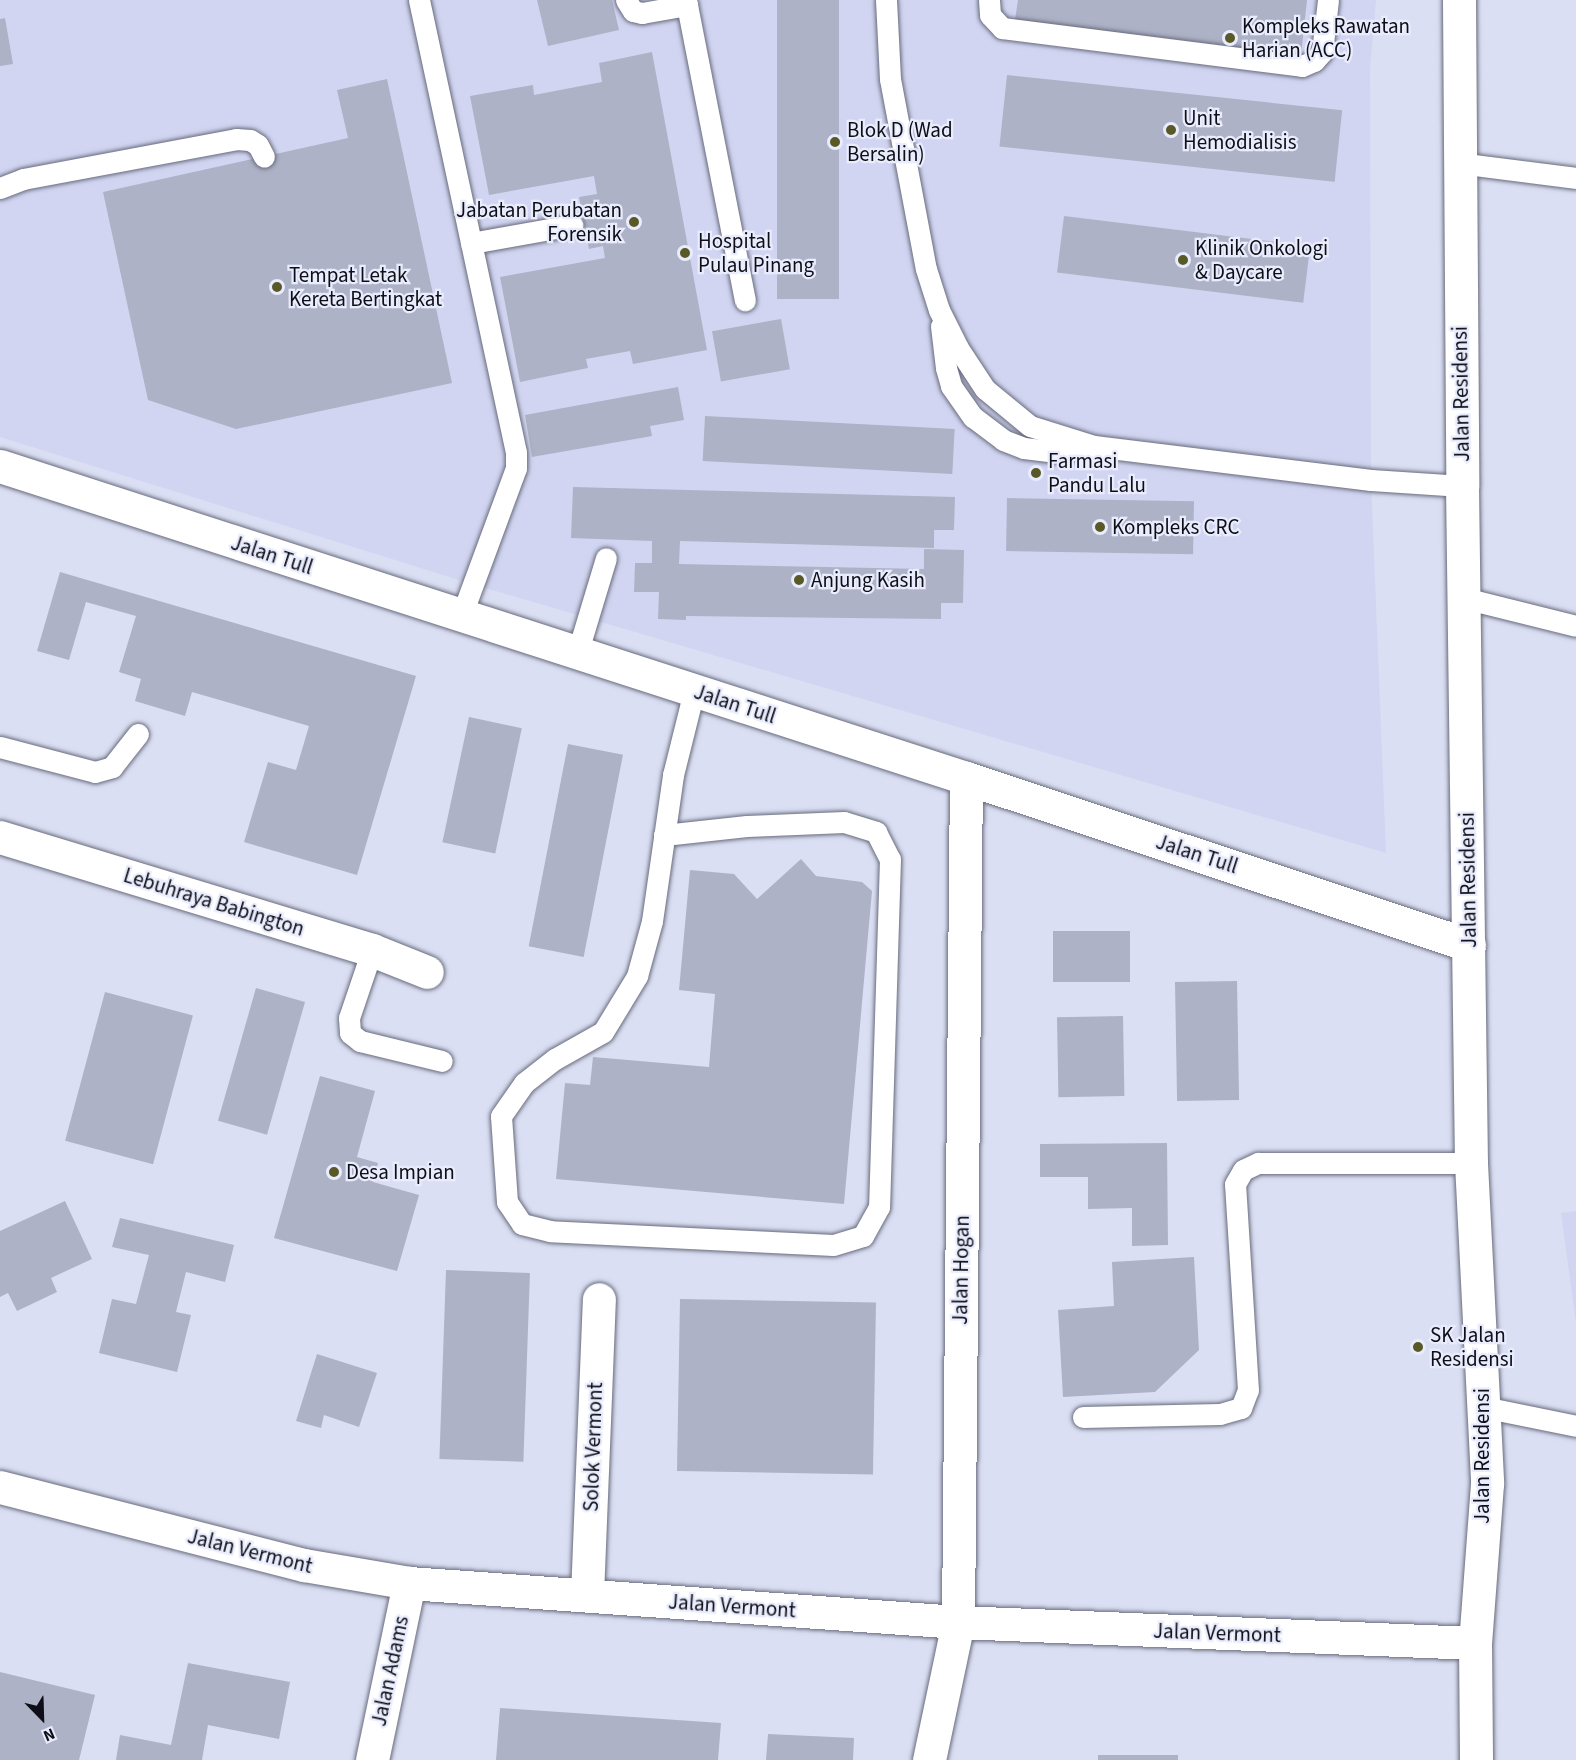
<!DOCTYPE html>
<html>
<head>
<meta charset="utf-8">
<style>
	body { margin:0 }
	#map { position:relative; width:1576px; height:1760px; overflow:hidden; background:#dbdff3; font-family:"Source Sans 3",sans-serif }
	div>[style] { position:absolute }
	.built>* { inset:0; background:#d1d5f1 }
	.building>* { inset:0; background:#aeb2c6; transform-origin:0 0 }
	.roads { filter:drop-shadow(0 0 2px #686b7d) drop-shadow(0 0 2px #686b7d) }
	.service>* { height:21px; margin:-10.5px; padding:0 10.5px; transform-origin:10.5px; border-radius:10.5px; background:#fff }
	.minor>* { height:33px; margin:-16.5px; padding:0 16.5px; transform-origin:16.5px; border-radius:16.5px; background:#fff }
	.secondary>* { height:33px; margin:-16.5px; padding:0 16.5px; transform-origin:16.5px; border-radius:16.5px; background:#fff }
	.dots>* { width:16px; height:16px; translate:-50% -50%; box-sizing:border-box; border:3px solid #e9ecfd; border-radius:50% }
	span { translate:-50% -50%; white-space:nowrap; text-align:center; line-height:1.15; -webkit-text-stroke:4.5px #e9ecfd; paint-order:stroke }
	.poi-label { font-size:21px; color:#0e0f16 }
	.left { translate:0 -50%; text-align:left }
	.right { translate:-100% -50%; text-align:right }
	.street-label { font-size:21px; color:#0e0f16 }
	.north { position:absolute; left:12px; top:1688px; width:60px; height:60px; -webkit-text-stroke:4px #e9ecfd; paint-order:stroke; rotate:157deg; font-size:16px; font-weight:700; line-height:24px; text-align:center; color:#0e0f16 }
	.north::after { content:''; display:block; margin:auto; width:21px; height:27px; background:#0e0f16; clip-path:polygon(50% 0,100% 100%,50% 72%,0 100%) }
</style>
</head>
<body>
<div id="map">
	<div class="built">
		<div style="clip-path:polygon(0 0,1376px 0,1370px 68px,1371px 480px,1386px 853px,472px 584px,0 437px)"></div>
		<div style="clip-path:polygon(1576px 1211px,1576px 1323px,1561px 1213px)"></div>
	</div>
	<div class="building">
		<div style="clip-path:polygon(537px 0,612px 0,619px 30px,548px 46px)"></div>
		<div style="left:777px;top:0;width:62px;height:299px"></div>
		<div style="clip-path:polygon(1018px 0,1307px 0,1301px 55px,1015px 20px)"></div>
		<div style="clip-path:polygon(5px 18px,13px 64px,0 66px,0 19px)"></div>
		<div style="clip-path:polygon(652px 52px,707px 350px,633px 364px,630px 351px,586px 359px,588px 368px,520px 382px,500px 277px,605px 258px,603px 246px,589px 249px,579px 197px,597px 194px,594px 176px,489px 195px,470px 96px,533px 85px,534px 95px,602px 82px,599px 63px)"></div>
		<div style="left:1007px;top:75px;width:337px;height:72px;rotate:6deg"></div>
		<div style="clip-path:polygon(387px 79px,452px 383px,236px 429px,148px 400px,103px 192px,348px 138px,337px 90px)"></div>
		<div style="left:1064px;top:216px;width:248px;height:57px;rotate:7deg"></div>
		<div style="left:781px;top:319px;width:51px;height:70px;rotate:80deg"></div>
		<div style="clip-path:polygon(678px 387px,684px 420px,650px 426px,652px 436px,532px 457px,525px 415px)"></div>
		<div style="left:705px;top:416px;width:250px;height:45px;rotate:3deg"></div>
		<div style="clip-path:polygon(573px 487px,955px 497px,954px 530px,934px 530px,934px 548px,680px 541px,679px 564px,924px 569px,924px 549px,964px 550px,963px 603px,941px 603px,941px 619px,686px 616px,686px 620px,658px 619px,659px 592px,634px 592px,635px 563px,652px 563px,652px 541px,571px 538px)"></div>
		<div style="left:1007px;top:498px;width:187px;height:53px;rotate:1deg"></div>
		<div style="clip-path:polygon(60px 572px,416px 676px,357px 875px,244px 842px,268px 762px,296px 770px,309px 726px,192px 692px,185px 716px,135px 701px,141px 679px,119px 672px,136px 616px,86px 602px,69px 660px,37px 651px)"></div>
		<div style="left:469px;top:717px;width:54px;height:128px;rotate:12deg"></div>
		<div style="left:568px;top:744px;width:56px;height:206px;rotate:11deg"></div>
		<div style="clip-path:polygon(801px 859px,816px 876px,862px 882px,872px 891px,844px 1204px,556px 1179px,565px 1083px,590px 1085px,593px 1057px,709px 1067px,715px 994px,679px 990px,690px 870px,734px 874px,757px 899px)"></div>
		<div style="left:1130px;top:931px;width:51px;height:77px;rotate:90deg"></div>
		<div style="left:1237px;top:981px;width:119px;height:62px;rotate:89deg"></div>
		<div style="left:256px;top:988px;width:51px;height:138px;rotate:16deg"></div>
		<div style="left:105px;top:992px;width:91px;height:154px;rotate:15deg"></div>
		<div style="left:1123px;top:1016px;width:80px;height:66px;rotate:89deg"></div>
		<div style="clip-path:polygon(320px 1076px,375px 1091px,357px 1157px,378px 1163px,373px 1182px,419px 1195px,397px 1271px,274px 1238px)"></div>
		<div style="clip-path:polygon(1167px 1143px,1168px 1245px,1132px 1246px,1132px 1208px,1088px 1209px,1088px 1177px,1040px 1177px,1040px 1144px)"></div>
		<div style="clip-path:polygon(65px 1201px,92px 1259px,51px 1278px,57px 1292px,17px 1311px,8px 1293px,0 1297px,0 1231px)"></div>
		<div style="clip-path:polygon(120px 1218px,234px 1245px,225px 1282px,186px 1272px,176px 1312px,191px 1315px,177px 1372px,99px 1353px,112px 1299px,136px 1304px,149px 1255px,112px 1247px)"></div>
		<div style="clip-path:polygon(1194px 1257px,1199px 1350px,1155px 1392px,1063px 1397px,1058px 1310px,1114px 1306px,1112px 1262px)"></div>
		<div style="left:446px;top:1270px;width:84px;height:189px;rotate:2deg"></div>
		<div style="left:680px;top:1299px;width:196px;height:172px;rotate:1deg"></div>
		<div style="clip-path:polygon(317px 1354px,377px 1373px,359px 1427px,324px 1415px,321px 1428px,296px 1421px)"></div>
		<div style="clip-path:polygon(188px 1663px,290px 1682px,279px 1739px,208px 1725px,202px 1760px,116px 1760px,120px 1735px,171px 1745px)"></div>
		<div style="clip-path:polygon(0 1672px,95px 1695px,79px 1760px,0 1760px)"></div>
		<div style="clip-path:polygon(500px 1708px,721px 1723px,718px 1760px,496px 1760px)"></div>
		<div style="clip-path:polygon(768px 1734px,854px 1738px,853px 1760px,766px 1760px)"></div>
		<div style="left:1098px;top:1755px;width:80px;height:5px"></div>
	</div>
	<div class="roads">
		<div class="service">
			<div style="left:419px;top:0;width:462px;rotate:77.9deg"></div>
			<div style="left:516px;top:452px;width:16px;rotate:90deg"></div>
			<div style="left:516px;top:468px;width:159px;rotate:110.3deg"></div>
			<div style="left:626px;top:0;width:13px;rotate:58deg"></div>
			<div style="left:633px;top:11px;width:9px;rotate:13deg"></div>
			<div style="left:642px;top:13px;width:46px;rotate:-10.1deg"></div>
			<div style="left:687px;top:5px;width:301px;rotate:78.9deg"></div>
			<div style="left:886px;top:0;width:79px;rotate:87.1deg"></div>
			<div style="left:890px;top:79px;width:193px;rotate:79.3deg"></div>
			<div style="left:926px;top:269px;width:43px;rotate:72.4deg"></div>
			<div style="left:939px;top:310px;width:42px;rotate:63.4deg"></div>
			<div style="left:958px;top:348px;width:49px;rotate:56.6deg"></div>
			<div style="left:985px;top:389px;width:58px;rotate:39.4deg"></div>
			<div style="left:1030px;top:426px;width:67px;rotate:17.4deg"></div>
			<div style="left:1094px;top:446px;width:279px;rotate:7deg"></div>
			<div style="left:1371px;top:480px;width:91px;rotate:3.8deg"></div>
			<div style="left:989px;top:0;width:15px;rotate:86deg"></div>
			<div style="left:990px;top:15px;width:18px;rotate:47deg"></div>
			<div style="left:1002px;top:28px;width:302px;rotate:7.2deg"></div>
			<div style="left:1302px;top:66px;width:13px;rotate:-23deg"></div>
			<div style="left:1314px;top:61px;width:12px;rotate:-48deg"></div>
			<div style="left:1322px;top:52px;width:52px;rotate:-83.4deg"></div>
			<div style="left:1458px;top:163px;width:119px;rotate:7.2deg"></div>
			<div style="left:0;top:188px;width:25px;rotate:-21deg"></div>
			<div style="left:23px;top:179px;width:217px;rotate:-10.6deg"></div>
			<div style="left:236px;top:139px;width:14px;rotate:4deg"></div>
			<div style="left:250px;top:140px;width:9px;rotate:32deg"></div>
			<div style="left:258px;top:145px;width:13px;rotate:63deg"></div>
			<div style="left:471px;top:243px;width:103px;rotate:-10.1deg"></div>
			<div style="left:941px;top:326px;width:42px;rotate:83.2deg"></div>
			<div style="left:946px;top:368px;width:19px;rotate:74deg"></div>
			<div style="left:951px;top:386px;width:38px;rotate:55deg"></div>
			<div style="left:973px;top:417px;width:38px;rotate:37deg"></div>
			<div style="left:1003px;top:440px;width:22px;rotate:21deg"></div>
			<div style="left:1024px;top:448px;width:33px;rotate:7deg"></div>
			<div style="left:1057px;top:452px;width:34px;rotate:-8deg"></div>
			<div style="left:1464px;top:598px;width:115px;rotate:14deg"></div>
			<div style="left:577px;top:654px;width:100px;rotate:-73.2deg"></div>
			<div style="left:0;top:747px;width:98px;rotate:14.7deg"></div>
			<div style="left:95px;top:772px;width:18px;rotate:-16deg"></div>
			<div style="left:112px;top:767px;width:42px;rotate:-51.8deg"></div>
			<div style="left:664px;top:835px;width:83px;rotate:-6.2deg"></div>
			<div style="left:747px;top:826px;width:97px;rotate:-2.4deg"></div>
			<div style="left:844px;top:822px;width:34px;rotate:17deg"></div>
			<div style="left:876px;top:832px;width:30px;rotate:63deg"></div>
			<div style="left:890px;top:859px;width:348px;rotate:91.8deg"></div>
			<div style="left:879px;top:1207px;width:33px;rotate:119deg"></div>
			<div style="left:863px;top:1236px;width:31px;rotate:163deg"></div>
			<div style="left:833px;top:1245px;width:283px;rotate:-177.2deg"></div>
			<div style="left:550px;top:1231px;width:29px;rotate:-166deg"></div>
			<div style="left:522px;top:1224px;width:27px;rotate:-124deg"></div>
			<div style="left:507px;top:1202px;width:86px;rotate:-94deg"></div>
			<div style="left:501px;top:1116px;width:40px;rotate:-55.1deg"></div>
			<div style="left:524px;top:1083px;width:39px;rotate:-38deg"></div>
			<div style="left:555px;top:1059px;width:55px;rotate:-29.4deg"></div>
			<div style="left:603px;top:1032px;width:66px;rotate:-58.7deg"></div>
			<div style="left:637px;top:976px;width:57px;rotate:-74.7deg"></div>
			<div style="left:652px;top:921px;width:148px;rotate:-81.8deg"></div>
			<div style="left:673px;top:775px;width:87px;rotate:-76deg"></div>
			<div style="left:372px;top:950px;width:72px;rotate:108.7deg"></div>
			<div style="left:349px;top:1018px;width:15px;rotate:86deg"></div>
			<div style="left:350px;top:1033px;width:13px;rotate:39deg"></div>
			<div style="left:360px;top:1041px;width:84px;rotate:13.7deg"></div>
			<div style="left:1483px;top:1407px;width:95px;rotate:11.5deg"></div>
			<div style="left:1083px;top:1417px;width:137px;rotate:-1.3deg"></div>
			<div style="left:1220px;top:1414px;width:22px;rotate:-16deg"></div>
			<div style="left:1241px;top:1408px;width:19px;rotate:-69deg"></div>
			<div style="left:1248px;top:1390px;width:206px;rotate:-93.6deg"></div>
			<div style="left:1235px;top:1184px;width:16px;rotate:-60deg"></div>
			<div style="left:1243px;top:1170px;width:17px;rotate:-25deg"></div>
			<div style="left:1258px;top:1163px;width:213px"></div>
		</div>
		<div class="minor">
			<div style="left:0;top:466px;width:1015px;rotate:17.9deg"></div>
			<div style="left:966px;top:778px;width:530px;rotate:18.37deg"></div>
			<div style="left:0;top:837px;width:389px;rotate:16.9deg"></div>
			<div style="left:372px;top:950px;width:59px;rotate:21.8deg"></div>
			<div style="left:0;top:1487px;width:314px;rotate:14.4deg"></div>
			<div style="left:304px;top:1565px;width:107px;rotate:9.7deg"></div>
			<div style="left:409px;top:1583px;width:550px;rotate:4.06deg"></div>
			<div style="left:958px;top:1622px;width:517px;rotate:2.33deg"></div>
			<div style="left:587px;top:1595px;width:296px;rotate:-87.7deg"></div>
			<div style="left:372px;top:1760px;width:181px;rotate:-78.2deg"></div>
			<div style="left:929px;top:1760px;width:141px;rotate:-78.1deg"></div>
			<div style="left:958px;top:1622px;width:844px;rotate:-89.46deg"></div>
		</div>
		<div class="secondary">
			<div style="left:1459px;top:0;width:486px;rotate:89.6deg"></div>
			<div style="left:1462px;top:486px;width:677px;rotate:89.24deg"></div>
			<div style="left:1471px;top:1163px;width:321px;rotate:87.1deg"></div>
			<div style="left:1487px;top:1484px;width:159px;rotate:94.3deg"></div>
			<div style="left:1475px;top:1643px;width:117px;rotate:89.5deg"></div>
		</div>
	</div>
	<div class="dots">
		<div style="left:1230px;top:38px;background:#585926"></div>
		<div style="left:1171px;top:130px;background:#585926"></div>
		<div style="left:835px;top:142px;background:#585926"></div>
		<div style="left:634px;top:222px;background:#585926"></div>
		<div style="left:685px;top:253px;background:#585926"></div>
		<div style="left:1183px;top:260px;background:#585926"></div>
		<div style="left:277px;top:287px;background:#585926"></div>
		<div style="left:1036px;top:473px;background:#585926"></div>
		<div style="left:1100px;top:527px;background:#585926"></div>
		<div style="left:799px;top:580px;background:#585926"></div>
		<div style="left:334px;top:1172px;background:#585926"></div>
		<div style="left:1418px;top:1347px;background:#585926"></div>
	</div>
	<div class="poi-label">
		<span class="left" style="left:1242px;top:38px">Kompleks Rawatan<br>Harian (ACC)</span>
		<span class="left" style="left:1183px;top:130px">Unit<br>Hemodialisis</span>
		<span class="left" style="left:847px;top:142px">Blok D (Wad<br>Bersalin)</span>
		<span class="right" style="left:622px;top:222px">Jabatan Perubatan<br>Forensik</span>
		<span class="left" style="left:698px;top:253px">Hospital<br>Pulau Pinang</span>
		<span class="left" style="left:1195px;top:260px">Klinik Onkologi<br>&amp; Daycare</span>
		<span class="left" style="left:289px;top:287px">Tempat Letak<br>Kereta Bertingkat</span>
		<span class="left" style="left:1048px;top:473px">Farmasi<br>Pandu Lalu</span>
		<span class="left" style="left:1112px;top:527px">Kompleks CRC</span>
		<span class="left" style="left:811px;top:580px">Anjung Kasih</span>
		<span class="left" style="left:346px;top:1172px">Desa Impian</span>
		<span class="left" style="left:1430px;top:1347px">SK Jalan<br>Residensi</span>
	</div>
	<div class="street-label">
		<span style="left:1461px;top:394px;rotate:-91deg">Jalan Residensi</span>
		<span style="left:272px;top:555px;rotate:18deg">Jalan Tull</span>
		<span style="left:735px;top:704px;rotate:18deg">Jalan Tull</span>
		<span style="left:1197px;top:854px;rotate:18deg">Jalan Tull</span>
		<span style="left:1468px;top:880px;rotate:-91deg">Jalan Residensi</span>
		<span style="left:214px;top:902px;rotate:17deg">Lebuhraya Babington</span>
		<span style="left:961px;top:1270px;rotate:-89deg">Jalan Hogan</span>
		<span style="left:593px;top:1447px;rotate:-88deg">Solok Vermont</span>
		<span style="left:1482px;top:1456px;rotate:-90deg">Jalan Residensi</span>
		<span style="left:250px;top:1551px;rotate:14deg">Jalan Vermont</span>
		<span style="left:732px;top:1606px;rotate:4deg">Jalan Vermont</span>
		<span style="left:1217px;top:1633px;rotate:2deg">Jalan Vermont</span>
		<span style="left:390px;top:1671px;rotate:-78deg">Jalan Adams</span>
	</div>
	<div class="north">N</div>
</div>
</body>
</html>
